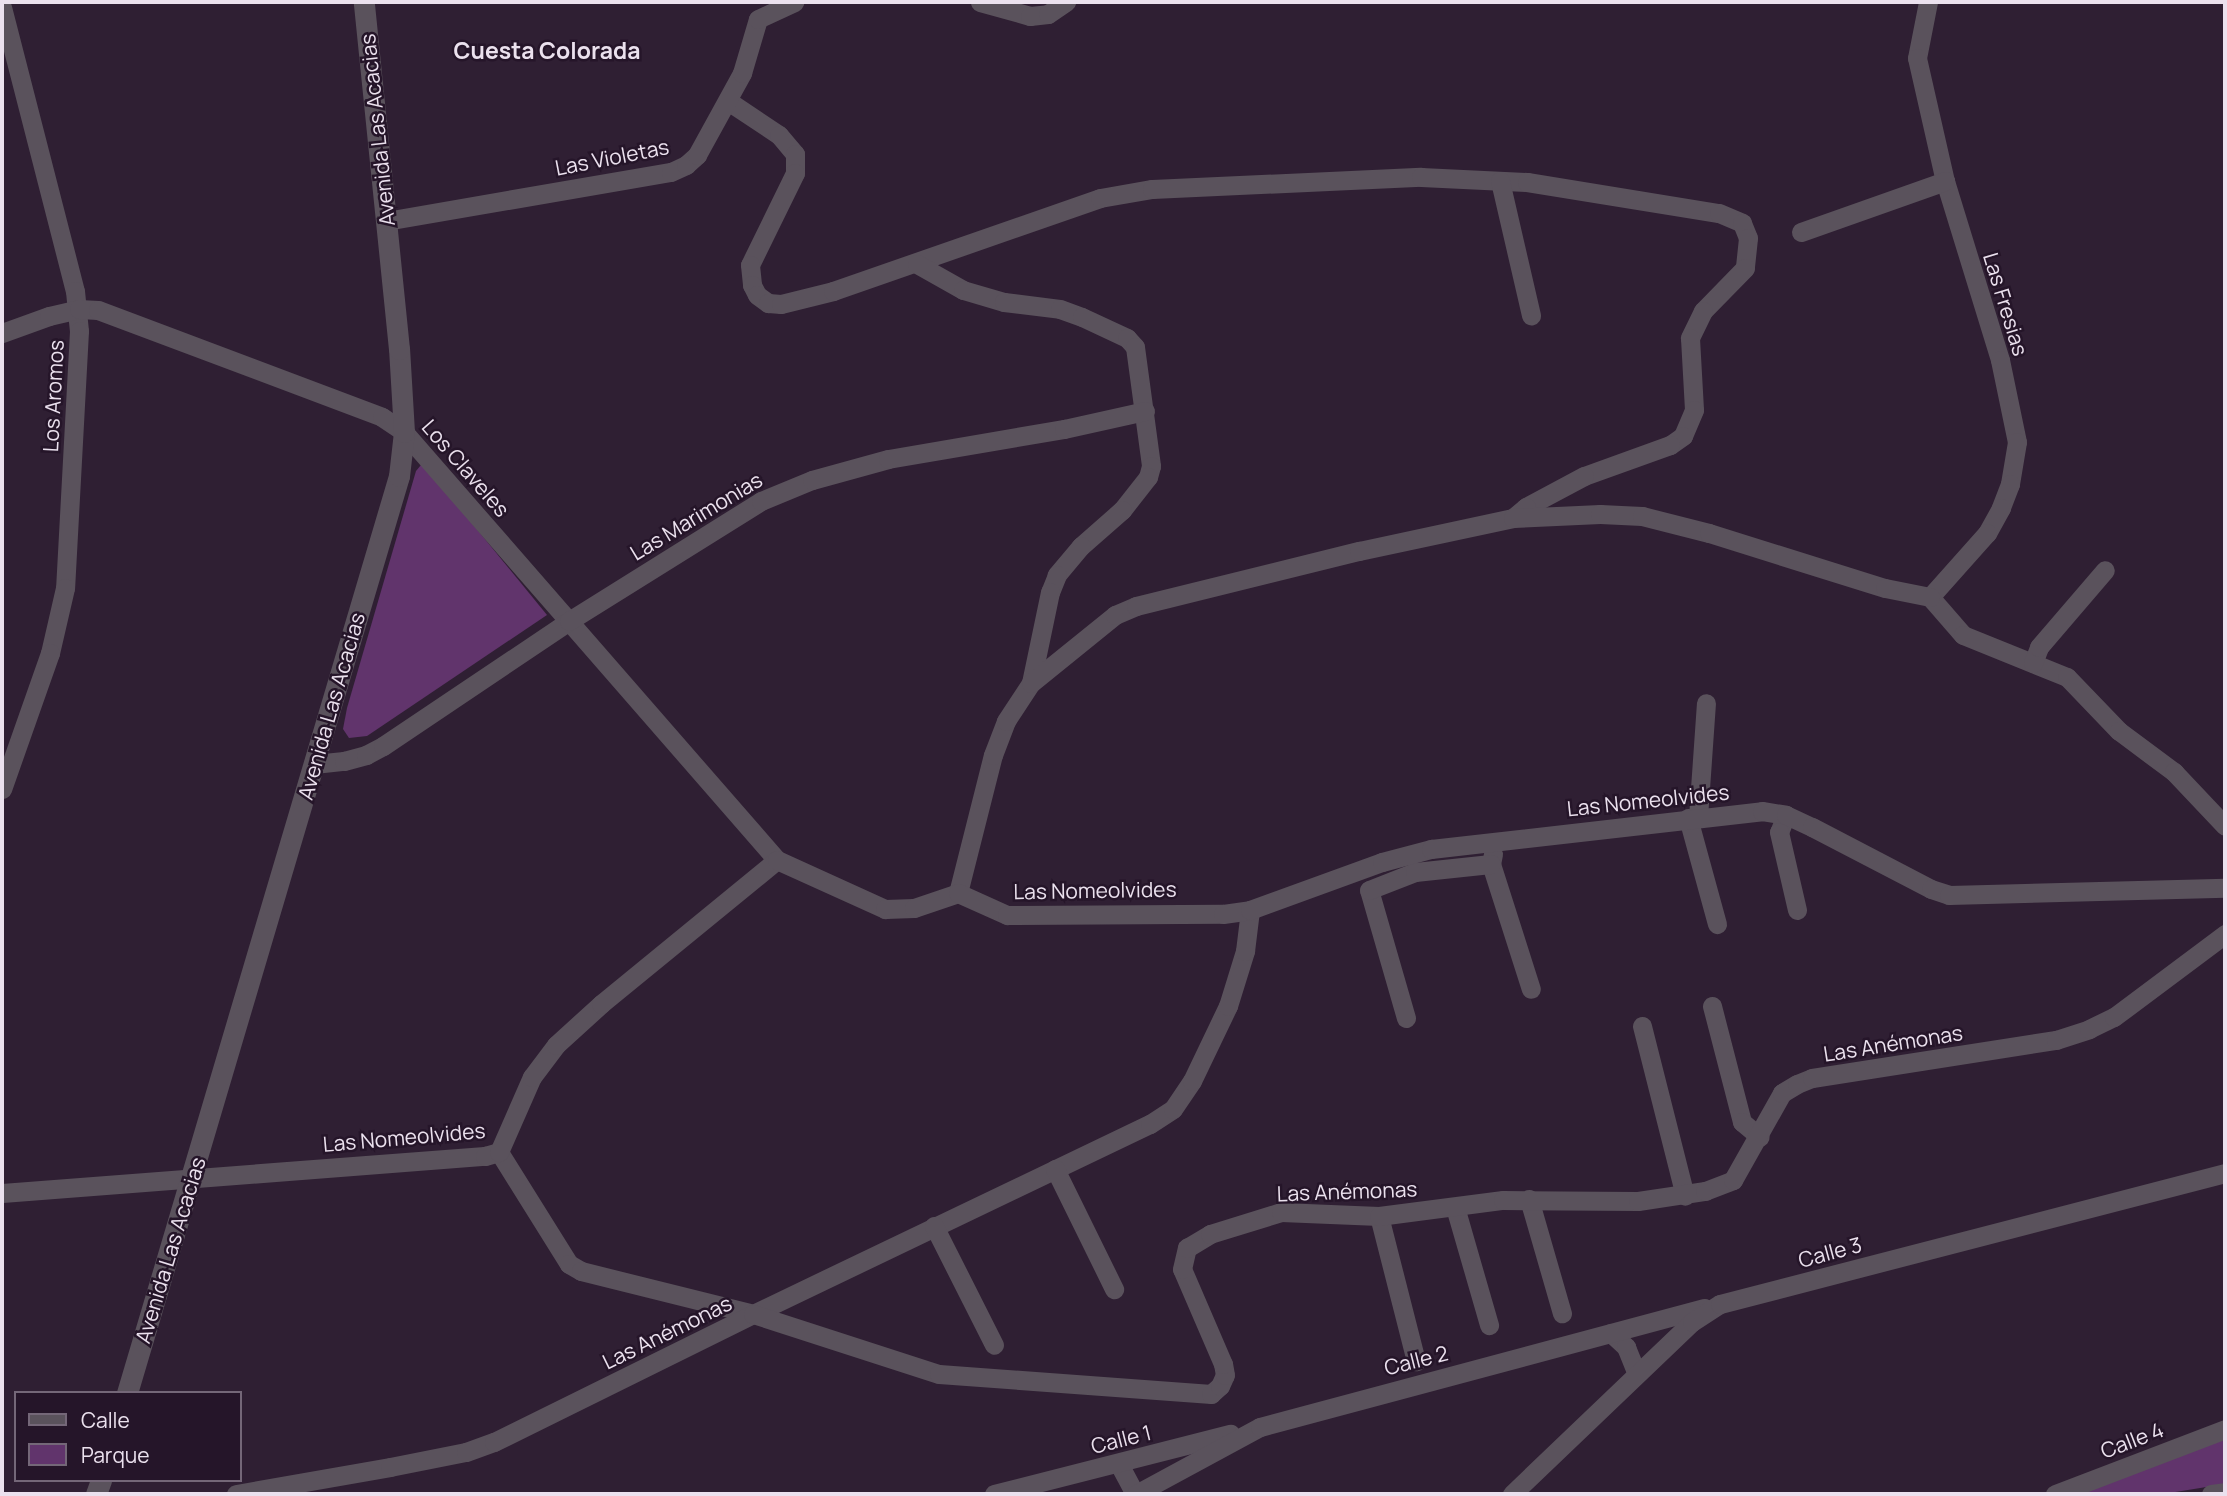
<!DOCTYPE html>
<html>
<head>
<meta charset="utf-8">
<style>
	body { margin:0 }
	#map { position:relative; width:2227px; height:1496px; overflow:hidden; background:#2f1f33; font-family:Manrope,sans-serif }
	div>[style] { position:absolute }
	.green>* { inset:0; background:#61346c }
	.minor>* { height:19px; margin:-9.5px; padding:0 9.5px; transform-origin:9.5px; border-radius:9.5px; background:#5a525c }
	.tertiary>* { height:21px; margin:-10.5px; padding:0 10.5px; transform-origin:10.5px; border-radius:10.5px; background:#5a525c }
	span { translate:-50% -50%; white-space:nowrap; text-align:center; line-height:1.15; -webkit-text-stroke:5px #251529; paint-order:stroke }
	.street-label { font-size:21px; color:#ebe1ee }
	.neighbourhood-label { font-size:23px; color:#ebe1ee; font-weight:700 }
	.frame { position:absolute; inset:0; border:4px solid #ebe1ee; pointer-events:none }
	.legend { position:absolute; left:14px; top:1391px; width:228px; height:91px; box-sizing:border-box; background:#251529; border:2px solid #746778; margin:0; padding:9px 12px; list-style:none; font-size:21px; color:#ebe1ee }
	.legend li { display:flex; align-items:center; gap:14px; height:35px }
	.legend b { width:35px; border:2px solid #746778 }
</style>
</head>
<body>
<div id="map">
	<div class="green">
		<div style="clip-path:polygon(421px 465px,426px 467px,547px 615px,367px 736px,349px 738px,343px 729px,347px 708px,416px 471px)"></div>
		<div style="clip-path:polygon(2225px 1439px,2225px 1484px,2163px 1494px,2072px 1494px)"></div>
	</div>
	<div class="minor">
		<div style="left:980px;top:2px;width:52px;rotate:15.6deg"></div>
		<div style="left:1030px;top:16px;width:18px;rotate:-6deg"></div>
		<div style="left:1048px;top:14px;width:22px;rotate:-34deg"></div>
		<div style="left:1928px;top:2px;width:57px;rotate:101.1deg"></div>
		<div style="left:1917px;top:58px;width:126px;rotate:77.2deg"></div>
		<div style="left:1945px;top:181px;width:187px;rotate:72.9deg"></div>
		<div style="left:2000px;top:360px;width:84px;rotate:78.3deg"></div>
		<div style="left:2017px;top:442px;width:43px;rotate:99.5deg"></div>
		<div style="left:2010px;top:484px;width:26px;rotate:111deg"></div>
		<div style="left:2001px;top:508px;width:29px;rotate:119deg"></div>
		<div style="left:1987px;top:533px;width:86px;rotate:131.7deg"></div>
		<div style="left:2px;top:7px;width:293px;rotate:75.6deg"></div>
		<div style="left:75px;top:291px;width:40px;rotate:84.3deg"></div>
		<div style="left:79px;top:331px;width:257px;rotate:93.1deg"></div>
		<div style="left:65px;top:588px;width:67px;rotate:103deg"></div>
		<div style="left:50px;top:653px;width:144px;rotate:109.4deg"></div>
		<div style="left:728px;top:101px;width:61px;rotate:33.7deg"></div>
		<div style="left:779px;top:135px;width:25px;rotate:50deg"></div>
		<div style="left:795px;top:154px;width:19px;rotate:90deg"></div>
		<div style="left:795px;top:173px;width:102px;rotate:116.1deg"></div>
		<div style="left:750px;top:265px;width:20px;rotate:84deg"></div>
		<div style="left:752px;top:285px;width:11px;rotate:63deg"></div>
		<div style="left:757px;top:295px;width:14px;rotate:36deg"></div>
		<div style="left:768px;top:303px;width:13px;rotate:4deg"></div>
		<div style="left:781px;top:304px;width:54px;rotate:-14deg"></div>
		<div style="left:833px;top:291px;width:283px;rotate:-19.2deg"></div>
		<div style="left:1100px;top:198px;width:53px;rotate:-9.8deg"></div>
		<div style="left:1152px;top:189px;width:269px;rotate:-2.6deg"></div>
		<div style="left:1421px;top:177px;width:106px;rotate:2.7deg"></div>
		<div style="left:1527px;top:182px;width:194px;rotate:9.2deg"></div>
		<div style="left:1719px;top:213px;width:25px;rotate:23deg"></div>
		<div style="left:1742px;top:223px;width:16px;rotate:68deg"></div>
		<div style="left:1748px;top:238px;width:30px;rotate:96deg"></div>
		<div style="left:1745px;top:268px;width:60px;rotate:134.3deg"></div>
		<div style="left:1703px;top:311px;width:30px;rotate:116deg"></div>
		<div style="left:1690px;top:338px;width:72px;rotate:86.8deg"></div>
		<div style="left:1694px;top:410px;width:28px;rotate:113deg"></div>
		<div style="left:1683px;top:436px;width:16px;rotate:145deg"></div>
		<div style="left:1670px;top:445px;width:91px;rotate:160.2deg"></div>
		<div style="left:1584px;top:476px;width:66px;rotate:151.9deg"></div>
		<div style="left:1526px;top:507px;width:17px;rotate:140deg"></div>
		<div style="left:1500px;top:181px;width:138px;rotate:77deg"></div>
		<div style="left:386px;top:221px;width:289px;rotate:-9.8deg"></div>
		<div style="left:671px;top:172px;width:17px;rotate:-25deg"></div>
		<div style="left:686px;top:165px;width:15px;rotate:-42deg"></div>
		<div style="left:697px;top:155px;width:94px;rotate:-61.2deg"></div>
		<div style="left:742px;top:73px;width:56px;rotate:-73.5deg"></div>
		<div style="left:758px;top:19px;width:40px;rotate:-25deg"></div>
		<div style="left:1801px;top:232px;width:153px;rotate:-19.5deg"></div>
		<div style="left:917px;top:264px;width:53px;rotate:29.5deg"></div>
		<div style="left:963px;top:290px;width:43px;rotate:16.3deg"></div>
		<div style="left:1004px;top:302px;width:56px;rotate:7.1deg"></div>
		<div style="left:1060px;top:309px;width:23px;rotate:20deg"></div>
		<div style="left:1082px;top:317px;width:50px;rotate:25deg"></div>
		<div style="left:1127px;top:338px;width:12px;rotate:48deg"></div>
		<div style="left:1135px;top:347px;width:120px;rotate:82.3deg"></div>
		<div style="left:1151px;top:466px;width:11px;rotate:105deg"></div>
		<div style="left:1148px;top:477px;width:42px;rotate:128.2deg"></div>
		<div style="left:1122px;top:510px;width:55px;rotate:138.7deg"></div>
		<div style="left:1081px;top:546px;width:38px;rotate:130deg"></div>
		<div style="left:1057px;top:575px;width:18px;rotate:112deg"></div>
		<div style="left:1050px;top:592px;width:93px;rotate:101.8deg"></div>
		<div style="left:2px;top:333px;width:50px;rotate:-19.9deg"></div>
		<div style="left:49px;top:316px;width:31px;rotate:-13deg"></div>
		<div style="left:79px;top:309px;width:19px;rotate:3deg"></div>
		<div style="left:98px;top:310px;width:303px;rotate:20.6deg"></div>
		<div style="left:382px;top:417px;width:27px;rotate:34deg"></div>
		<div style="left:404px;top:432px;width:568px;rotate:48.93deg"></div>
		<div style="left:1930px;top:597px;width:50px;rotate:49deg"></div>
		<div style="left:1963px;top:635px;width:112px;rotate:22deg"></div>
		<div style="left:2067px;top:677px;width:75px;rotate:46.1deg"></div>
		<div style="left:2119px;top:731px;width:69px;rotate:36.7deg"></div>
		<div style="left:2174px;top:772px;width:74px;rotate:46.6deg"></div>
		<div style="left:2033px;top:663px;width:17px;rotate:-69deg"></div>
		<div style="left:2039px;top:647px;width:101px;rotate:-49.4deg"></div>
		<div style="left:314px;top:764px;width:30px;rotate:-6deg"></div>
		<div style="left:344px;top:761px;width:23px;rotate:-15deg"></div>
		<div style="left:366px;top:755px;width:19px;rotate:-28deg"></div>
		<div style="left:383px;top:746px;width:224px;rotate:-33.9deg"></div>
		<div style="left:569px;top:621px;width:226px;rotate:-32deg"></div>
		<div style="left:761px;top:501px;width:55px;rotate:-22.4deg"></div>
		<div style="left:812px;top:480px;width:79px;rotate:-15.4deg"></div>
		<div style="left:888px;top:459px;width:179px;rotate:-9.7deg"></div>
		<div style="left:1064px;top:429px;width:83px;rotate:-12.5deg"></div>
		<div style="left:1786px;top:815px;width:18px;rotate:112deg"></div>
		<div style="left:1779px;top:832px;width:80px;rotate:77deg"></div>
		<div style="left:1698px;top:817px;width:114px;rotate:-86deg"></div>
		<div style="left:1688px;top:818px;width:110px;rotate:74.7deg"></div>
		<div style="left:1493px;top:854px;width:10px;rotate:101deg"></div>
		<div style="left:1491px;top:864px;width:131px;rotate:72.3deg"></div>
		<div style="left:958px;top:893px;width:142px;rotate:-75.8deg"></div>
		<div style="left:993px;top:755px;width:36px;rotate:-69deg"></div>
		<div style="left:1006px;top:721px;width:45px;rotate:-56.7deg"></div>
		<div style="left:1031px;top:683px;width:108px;rotate:-39deg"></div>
		<div style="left:1115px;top:615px;width:23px;rotate:-23deg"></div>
		<div style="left:1136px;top:606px;width:230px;rotate:-13.9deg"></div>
		<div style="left:1359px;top:551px;width:157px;rotate:-12.1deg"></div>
		<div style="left:1513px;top:518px;width:87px;rotate:-2.6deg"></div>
		<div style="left:1600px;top:514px;width:42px;rotate:2.7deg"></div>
		<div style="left:1642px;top:516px;width:69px;rotate:14.2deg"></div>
		<div style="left:1709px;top:533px;width:184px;rotate:17.4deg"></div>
		<div style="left:1885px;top:588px;width:46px;rotate:11.3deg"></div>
		<div style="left:1712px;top:1006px;width:120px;rotate:75.5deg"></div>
		<div style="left:1742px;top:1122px;width:23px;rotate:40deg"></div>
		<div style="left:1406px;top:1018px;width:133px;rotate:-106.1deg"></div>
		<div style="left:1369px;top:890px;width:49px;rotate:-21.4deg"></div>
		<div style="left:1415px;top:872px;width:76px;rotate:-6deg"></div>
		<div style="left:1642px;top:1026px;width:175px;rotate:75.8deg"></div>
		<div style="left:499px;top:1152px;width:132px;rotate:58deg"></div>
		<div style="left:569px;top:1264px;width:14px;rotate:30deg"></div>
		<div style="left:581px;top:1271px;width:177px;rotate:14deg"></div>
		<div style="left:753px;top:1314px;width:440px;rotate:-25.6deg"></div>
		<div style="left:1150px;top:1124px;width:27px;rotate:-33deg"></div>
		<div style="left:1173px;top:1109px;width:34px;rotate:-56deg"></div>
		<div style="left:1192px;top:1081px;width:83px;rotate:-64.4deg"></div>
		<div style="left:1228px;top:1006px;width:58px;rotate:-72.8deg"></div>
		<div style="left:1245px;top:951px;width:41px;rotate:-83deg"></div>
		<div style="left:1055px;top:1169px;width:134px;rotate:63.8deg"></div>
		<div style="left:2px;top:1193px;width:484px;rotate:-4.4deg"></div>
		<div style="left:485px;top:1156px;width:15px;rotate:-16deg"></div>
		<div style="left:499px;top:1152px;width:82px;rotate:-66.3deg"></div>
		<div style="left:532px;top:1077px;width:40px;rotate:-53deg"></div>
		<div style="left:556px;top:1045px;width:61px;rotate:-42.3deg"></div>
		<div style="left:601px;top:1004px;width:227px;rotate:-39.3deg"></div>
		<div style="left:777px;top:860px;width:119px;rotate:24.4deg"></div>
		<div style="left:885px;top:909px;width:29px;rotate:-2deg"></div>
		<div style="left:914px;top:908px;width:46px;rotate:-18.8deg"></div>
		<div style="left:958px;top:893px;width:54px;rotate:24.2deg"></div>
		<div style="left:1007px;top:915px;width:216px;rotate:-0.3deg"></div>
		<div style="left:1223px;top:914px;width:27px;rotate:-8deg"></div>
		<div style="left:1250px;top:910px;width:140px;rotate:-20deg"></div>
		<div style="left:1382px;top:862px;width:51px;rotate:-14.9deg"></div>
		<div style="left:1431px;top:849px;width:333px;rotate:-6.5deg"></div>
		<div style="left:1762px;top:811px;width:24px;rotate:9deg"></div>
		<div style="left:1786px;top:815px;width:29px;rotate:25deg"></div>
		<div style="left:1812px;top:827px;width:134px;rotate:27.5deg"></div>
		<div style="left:1931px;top:889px;width:19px;rotate:18deg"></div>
		<div style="left:1949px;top:895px;width:276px;rotate:-1.5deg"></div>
		<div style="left:1529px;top:1199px;width:119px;rotate:73.9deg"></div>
		<div style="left:1455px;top:1207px;width:123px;rotate:73.9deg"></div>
		<div style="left:1379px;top:1216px;width:150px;rotate:75.7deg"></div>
		<div style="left:934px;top:1226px;width:133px;rotate:63.2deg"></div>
		<div style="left:1611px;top:1333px;width:21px;rotate:43deg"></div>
		<div style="left:1626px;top:1347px;width:29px;rotate:68deg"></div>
		<div style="left:1119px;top:1464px;width:34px;rotate:62deg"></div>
		<div style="left:236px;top:1494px;width:156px;rotate:-9.9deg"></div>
		<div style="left:390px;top:1467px;width:77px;rotate:-11.2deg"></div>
		<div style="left:466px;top:1452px;width:30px;rotate:-20deg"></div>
		<div style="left:494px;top:1442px;width:289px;rotate:-26.3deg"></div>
		<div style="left:753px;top:1314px;width:195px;rotate:17.9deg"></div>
		<div style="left:939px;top:1374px;width:273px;rotate:4.2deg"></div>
		<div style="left:1211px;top:1394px;width:12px;rotate:-42deg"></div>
		<div style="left:1220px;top:1386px;width:12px;rotate:-66deg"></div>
		<div style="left:1225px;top:1375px;width:11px;rotate:-100deg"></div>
		<div style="left:1223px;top:1364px;width:103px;rotate:-113.3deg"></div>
		<div style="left:1182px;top:1269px;width:22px;rotate:-77deg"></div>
		<div style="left:1187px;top:1248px;width:27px;rotate:-31deg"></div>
		<div style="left:1210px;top:1234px;width:74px;rotate:-17.2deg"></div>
		<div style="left:1281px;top:1212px;width:98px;rotate:2.3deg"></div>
		<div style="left:1379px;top:1216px;width:125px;rotate:-7.4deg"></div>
		<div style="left:1503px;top:1200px;width:135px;rotate:0.4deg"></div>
		<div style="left:1638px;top:1201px;width:68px;rotate:-8.5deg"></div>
		<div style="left:1705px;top:1191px;width:30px;rotate:-21deg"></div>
		<div style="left:1733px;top:1180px;width:100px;rotate:-60.6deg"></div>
		<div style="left:1782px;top:1093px;width:17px;rotate:-31deg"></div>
		<div style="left:1797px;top:1084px;width:16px;rotate:-22deg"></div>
		<div style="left:1812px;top:1078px;width:247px;rotate:-8.9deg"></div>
		<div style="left:2056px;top:1040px;width:35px;rotate:-18deg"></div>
		<div style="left:2089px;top:1029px;width:28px;rotate:-26deg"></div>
		<div style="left:2114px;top:1017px;width:139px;rotate:-36.8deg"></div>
		<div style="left:994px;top:1494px;width:244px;rotate:-14.3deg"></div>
		<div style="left:1136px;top:1494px;width:141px;rotate:-28.4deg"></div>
		<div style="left:1260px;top:1427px;width:460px;rotate:-15deg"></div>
		<div style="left:1512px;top:1494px;width:249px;rotate:-43.7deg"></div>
		<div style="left:1692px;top:1322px;width:33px;rotate:-33deg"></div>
		<div style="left:1720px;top:1304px;width:522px;rotate:-14.54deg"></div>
		<div style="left:2055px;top:1494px;width:182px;rotate:-20.9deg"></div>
		<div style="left:2211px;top:1494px;width:14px;rotate:-8deg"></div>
	</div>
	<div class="tertiary">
		<div style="left:127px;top:1393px;width:956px;rotate:-73.48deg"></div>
		<div style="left:399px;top:476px;width:44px;rotate:-83.5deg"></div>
		<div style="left:404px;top:432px;width:83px;rotate:-93.4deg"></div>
		<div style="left:399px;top:349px;width:349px;rotate:-95.8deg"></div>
		<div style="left:96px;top:1494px;width:15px;rotate:-70deg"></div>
	</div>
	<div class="street-label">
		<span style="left:377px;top:130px;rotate:-96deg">Avenida Las Acacias</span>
		<span style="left:612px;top:157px;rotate:-11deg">Las Violetas</span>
		<span style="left:2006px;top:304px;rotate:73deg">Las Fresias</span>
		<span style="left:53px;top:396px;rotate:-87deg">Los Aromos</span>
		<span style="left:466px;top:468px;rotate:49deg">Los Claveles</span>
		<span style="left:696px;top:516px;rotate:-31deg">Las Marimonias</span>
		<span style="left:331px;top:706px;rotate:-74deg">Avenida Las Acacias</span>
		<span style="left:1648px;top:800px;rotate:-6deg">Las Nomeolvides</span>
		<span style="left:1095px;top:890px;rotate:-1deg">Las Nomeolvides</span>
		<span style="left:1893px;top:1043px;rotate:-9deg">Las Anémonas</span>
		<span style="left:404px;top:1137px;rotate:-5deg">Las Nomeolvides</span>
		<span style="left:1347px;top:1191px;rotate:-2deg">Las Anémonas</span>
		<span style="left:170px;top:1250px;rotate:-73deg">Avenida Las Acacias</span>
		<span style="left:1830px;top:1252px;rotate:-15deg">Calle 3</span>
		<span style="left:667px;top:1332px;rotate:-26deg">Las Anémonas</span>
		<span style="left:1416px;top:1360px;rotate:-14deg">Calle 2</span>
		<span style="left:1121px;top:1439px;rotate:-14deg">Calle 1</span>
		<span style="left:2132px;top:1440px;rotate:-21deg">Calle 4</span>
	</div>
	<div class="neighbourhood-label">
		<span style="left:547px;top:50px">Cuesta Colorada</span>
	</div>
	<div class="frame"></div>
	<ul class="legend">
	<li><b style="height:9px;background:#5a525c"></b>Calle</li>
	<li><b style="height:19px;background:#61346c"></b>Parque</li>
	</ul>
</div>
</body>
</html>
